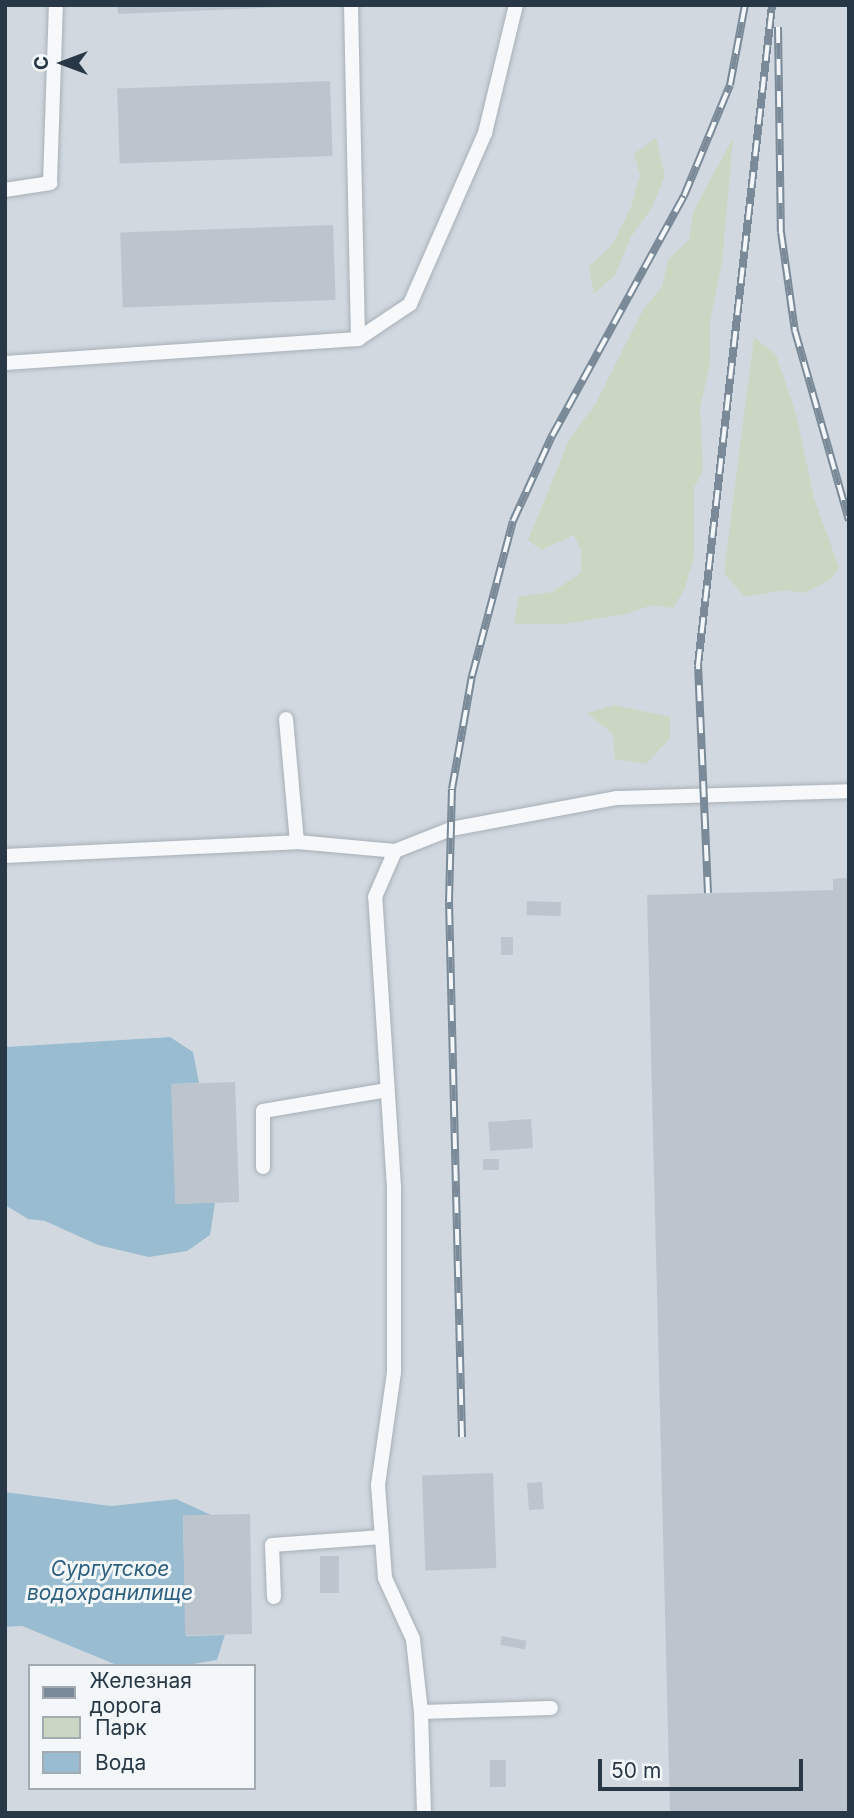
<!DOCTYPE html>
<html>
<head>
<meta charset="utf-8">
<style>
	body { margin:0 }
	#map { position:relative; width:854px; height:1818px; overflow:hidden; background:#e3e8ed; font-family:Inter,sans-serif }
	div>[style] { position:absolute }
	.built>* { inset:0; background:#d1d8df }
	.green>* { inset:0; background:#cbd7c3 }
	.water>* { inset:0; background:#9abcd0 }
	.building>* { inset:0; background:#bcc5cd; transform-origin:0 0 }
	.roads { filter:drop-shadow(0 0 2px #a7b0b8) drop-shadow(0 0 2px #a7b0b8) }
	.lane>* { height:14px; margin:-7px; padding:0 7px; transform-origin:7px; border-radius:7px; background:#f6f8fa }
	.rail>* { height:8px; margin-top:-4px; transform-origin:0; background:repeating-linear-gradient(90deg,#f3f7f9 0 16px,#7a8a98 0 32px); box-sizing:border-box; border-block:2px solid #7a8a98 }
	span { translate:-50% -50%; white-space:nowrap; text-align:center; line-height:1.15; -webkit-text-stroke:6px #f3f7f9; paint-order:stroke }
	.water-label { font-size:21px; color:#2d5f80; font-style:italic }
	.frame { position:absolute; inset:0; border:7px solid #283847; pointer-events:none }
	.legend { position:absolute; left:28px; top:1664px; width:228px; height:126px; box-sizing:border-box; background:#f3f7f9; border:2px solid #a2abb2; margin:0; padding:9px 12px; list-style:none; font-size:21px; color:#283847 }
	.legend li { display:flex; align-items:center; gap:14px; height:35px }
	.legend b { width:35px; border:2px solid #a2abb2 }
	.north { position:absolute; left:28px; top:28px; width:70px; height:70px; -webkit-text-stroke:5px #f3f7f9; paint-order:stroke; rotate:270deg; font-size:19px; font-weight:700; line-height:28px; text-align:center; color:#283847 }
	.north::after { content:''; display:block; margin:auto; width:24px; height:32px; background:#283847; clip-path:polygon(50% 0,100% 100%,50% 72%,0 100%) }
	.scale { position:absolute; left:598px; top:1759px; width:205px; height:32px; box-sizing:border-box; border:4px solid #283847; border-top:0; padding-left:9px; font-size:21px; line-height:24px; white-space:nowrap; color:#283847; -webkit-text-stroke:5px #f3f7f9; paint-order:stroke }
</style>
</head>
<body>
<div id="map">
	<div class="built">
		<div style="clip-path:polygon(5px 5px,849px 5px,849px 1813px,5px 1813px,5px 1627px,22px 1626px,119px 1666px,30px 1666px,30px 1788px,254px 1788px,254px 1666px,182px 1666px,217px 1660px,225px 1636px,186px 1636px,183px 1515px,176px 1499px,111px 1506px,5px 1492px,5px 1205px,28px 1219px,45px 1221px,98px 1245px,171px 1084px,170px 1037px,5px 1047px)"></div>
	</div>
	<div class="green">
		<div style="clip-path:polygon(656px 138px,665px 176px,651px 209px,630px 238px,615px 275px,594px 294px,589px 267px,612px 245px,631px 207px,640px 175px,634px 154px)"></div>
		<div style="clip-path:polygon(733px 138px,722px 262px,710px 321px,710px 364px,700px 407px,703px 470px,694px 488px,694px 556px,685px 588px,673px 608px,652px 605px,626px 614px,564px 624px,514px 624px,519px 597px,552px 592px,581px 573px,581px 551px,574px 535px,541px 550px,528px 540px,569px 440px,596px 403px,643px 310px,662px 287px,668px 260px,689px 240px,693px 212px)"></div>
		<div style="clip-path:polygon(754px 337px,776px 355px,796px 414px,814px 498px,839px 568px,830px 580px,804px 593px,785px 590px,745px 597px,724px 573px)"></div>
		<div style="clip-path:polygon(615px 705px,670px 717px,670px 738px,646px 764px,615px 759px,613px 734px,587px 713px)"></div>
	</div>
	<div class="water">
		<div style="clip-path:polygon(170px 1037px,193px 1052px,199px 1083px,171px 1084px,215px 1203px,210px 1235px,187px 1251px,149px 1257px,98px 1245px,45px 1221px,28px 1219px,5px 1205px,5px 1047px)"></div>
		<div style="clip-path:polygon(5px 1492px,111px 1506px,176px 1499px,211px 1515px,183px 1516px,186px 1636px,225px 1635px,217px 1660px,182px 1666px,119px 1666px,22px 1626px,5px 1627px)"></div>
	</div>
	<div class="building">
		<div style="clip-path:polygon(117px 5px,283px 5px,283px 7px,118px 14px)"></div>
		<div style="left:330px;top:81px;width:75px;height:213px;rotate:88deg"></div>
		<div style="left:333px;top:225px;width:75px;height:213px;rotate:88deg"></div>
		<div style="clip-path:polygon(849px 878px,849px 1813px,670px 1813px,647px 895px,833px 890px,833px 879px)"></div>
		<div style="left:527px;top:901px;width:34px;height:14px;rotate:2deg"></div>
		<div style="left:501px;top:937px;width:12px;height:18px"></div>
		<div style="left:235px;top:1082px;width:120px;height:64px;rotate:88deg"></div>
		<div style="left:531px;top:1119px;width:29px;height:43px;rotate:86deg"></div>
		<div style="left:483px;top:1159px;width:16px;height:11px"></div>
		<div style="left:493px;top:1473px;width:95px;height:71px;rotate:88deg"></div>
		<div style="left:542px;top:1482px;width:27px;height:15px;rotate:86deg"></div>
		<div style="left:250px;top:1514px;width:120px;height:67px;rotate:89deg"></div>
		<div style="left:320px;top:1556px;width:19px;height:37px"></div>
		<div style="left:502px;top:1636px;width:25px;height:9px;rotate:11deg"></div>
		<div style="left:490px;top:1760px;width:16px;height:27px"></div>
	</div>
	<div class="roads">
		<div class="lane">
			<div style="left:5px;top:190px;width:46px;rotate:-8.8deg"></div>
			<div style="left:50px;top:183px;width:178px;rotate:-88.1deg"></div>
			<div style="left:358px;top:339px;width:63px;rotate:-33.9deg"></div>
			<div style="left:410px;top:304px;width:187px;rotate:-66.3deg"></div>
			<div style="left:485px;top:133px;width:132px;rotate:-76.4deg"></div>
			<div style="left:5px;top:363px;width:354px;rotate:-3.9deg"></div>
			<div style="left:358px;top:339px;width:334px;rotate:-91.2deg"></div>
			<div style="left:286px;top:719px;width:123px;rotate:84.9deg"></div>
			<div style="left:5px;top:856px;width:292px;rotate:-2.7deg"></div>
			<div style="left:297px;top:842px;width:98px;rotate:5.2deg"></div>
			<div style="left:263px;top:1167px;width:56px;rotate:-90deg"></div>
			<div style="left:263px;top:1111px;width:126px;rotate:-9.6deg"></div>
			<div style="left:274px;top:1597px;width:52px;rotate:-92.2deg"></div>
			<div style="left:272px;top:1545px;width:110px;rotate:-4.2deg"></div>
			<div style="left:421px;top:1712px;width:130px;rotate:-1.8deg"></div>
			<div style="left:424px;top:1813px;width:101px;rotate:-91.7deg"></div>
			<div style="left:421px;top:1712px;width:73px;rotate:-96.3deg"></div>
			<div style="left:413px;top:1639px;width:67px;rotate:-114.7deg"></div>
			<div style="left:385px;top:1578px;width:93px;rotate:-94.3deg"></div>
			<div style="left:378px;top:1485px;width:114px;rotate:-81.9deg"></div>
			<div style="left:394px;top:1372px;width:185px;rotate:-90deg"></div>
			<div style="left:394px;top:1187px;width:291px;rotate:-93.7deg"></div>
			<div style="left:375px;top:897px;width:50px;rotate:-66.5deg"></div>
			<div style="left:395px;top:851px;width:60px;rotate:-21.4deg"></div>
			<div style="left:451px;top:829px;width:169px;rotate:-10.6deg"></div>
			<div style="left:617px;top:798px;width:232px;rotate:-1.7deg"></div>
		</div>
	</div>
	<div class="rail">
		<div style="left:778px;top:27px;width:205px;rotate:89.2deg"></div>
		<div style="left:781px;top:232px;width:100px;rotate:82deg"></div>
		<div style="left:795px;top:331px;width:197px;rotate:74.1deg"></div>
		<div style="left:708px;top:893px;width:228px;rotate:-92.5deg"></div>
		<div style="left:698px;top:665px;width:664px;rotate:-83.6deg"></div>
		<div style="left:462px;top:1437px;width:535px;rotate:-91.39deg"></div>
		<div style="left:449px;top:902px;width:113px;rotate:-88.5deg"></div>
		<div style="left:452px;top:789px;width:115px;rotate:-80deg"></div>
		<div style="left:472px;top:676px;width:160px;rotate:-75.2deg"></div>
		<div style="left:513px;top:521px;width:94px;rotate:-65.4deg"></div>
		<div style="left:552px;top:436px;width:274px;rotate:-61.2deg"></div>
		<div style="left:684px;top:196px;width:120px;rotate:-67.5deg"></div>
		<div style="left:730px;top:85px;width:81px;rotate:-79.4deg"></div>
	</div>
	<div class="water-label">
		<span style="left:110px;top:1581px">Сургутское<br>водохранилище</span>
	</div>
	<div class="frame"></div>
	<ul class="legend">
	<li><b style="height:9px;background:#7a8a98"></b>Железная дорога</li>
	<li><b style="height:19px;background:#cbd7c3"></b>Парк</li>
	<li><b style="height:19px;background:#9abcd0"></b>Вода</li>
	</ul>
	<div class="north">С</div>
	<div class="scale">50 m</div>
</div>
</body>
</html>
